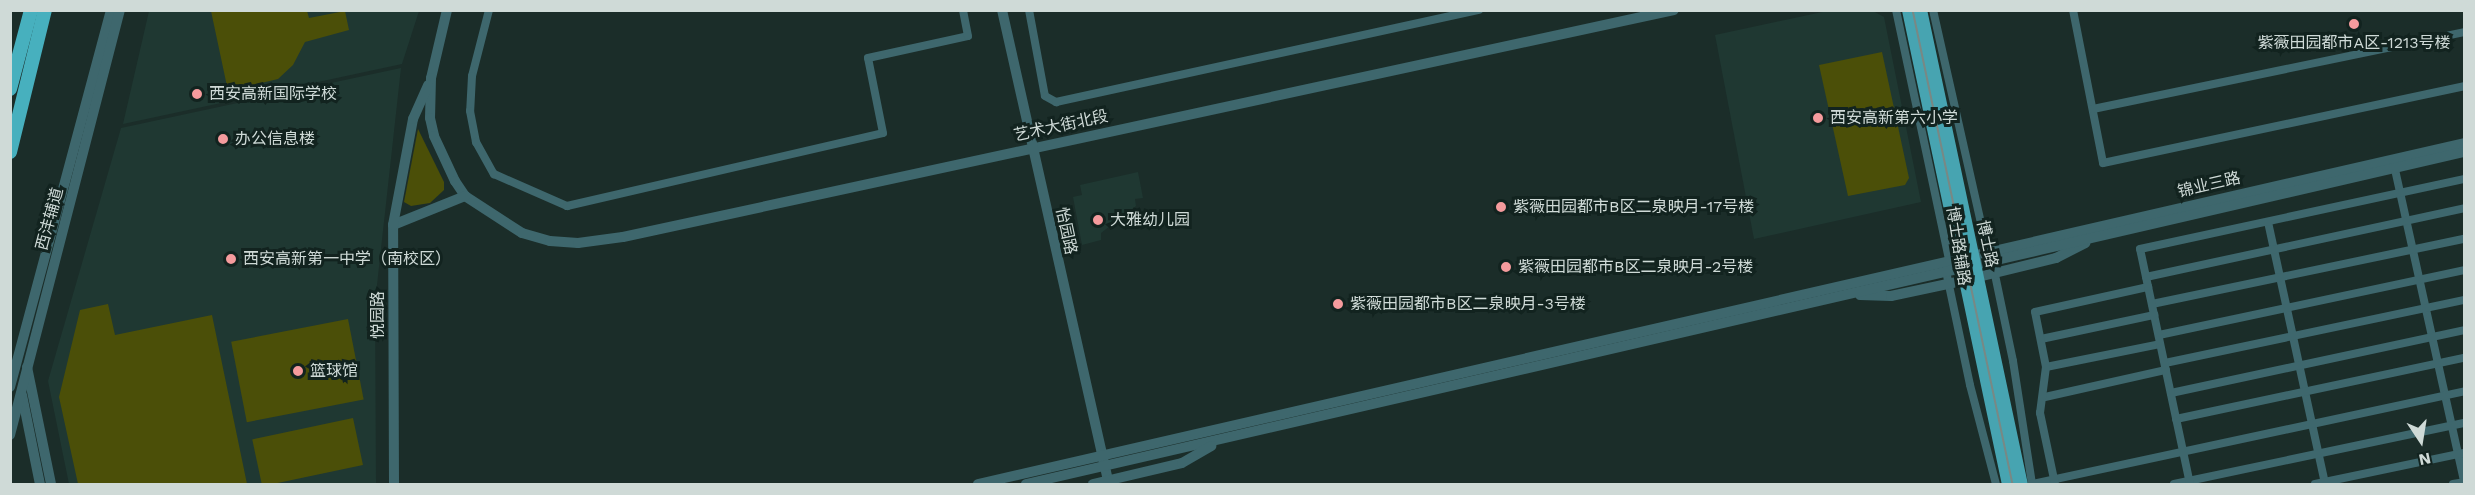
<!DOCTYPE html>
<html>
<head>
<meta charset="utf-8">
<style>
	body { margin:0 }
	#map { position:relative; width:2475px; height:495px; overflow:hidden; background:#1b2d29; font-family:"Work Sans","Noto Sans SC",sans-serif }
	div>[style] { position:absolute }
	.built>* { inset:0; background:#1f3832 }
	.green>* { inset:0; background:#4b4f08; transform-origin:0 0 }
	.minor>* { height:8px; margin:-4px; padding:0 4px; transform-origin:4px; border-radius:4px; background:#3e676d }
	.tertiary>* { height:10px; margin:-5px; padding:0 5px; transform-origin:5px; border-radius:5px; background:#3e676d }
	.primary>* { height:14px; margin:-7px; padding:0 7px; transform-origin:7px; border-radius:7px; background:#47a4b1 }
	.trunk>* { height:14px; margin:-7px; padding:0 7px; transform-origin:7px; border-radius:7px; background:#47b0be }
	.tram>* { height:1.5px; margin:-0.75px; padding:0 0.75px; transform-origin:0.75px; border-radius:0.75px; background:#798884 }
	.dots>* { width:16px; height:16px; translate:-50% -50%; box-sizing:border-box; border:3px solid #12231f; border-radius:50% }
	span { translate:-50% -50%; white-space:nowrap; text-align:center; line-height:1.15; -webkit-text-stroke:6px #12231f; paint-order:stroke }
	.poi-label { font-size:16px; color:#cfdad7 }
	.left { translate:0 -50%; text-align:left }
	.street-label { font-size:16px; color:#cfdad7 }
	.frame { position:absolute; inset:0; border:12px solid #cfdad7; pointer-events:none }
	.north { position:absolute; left:2391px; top:411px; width:60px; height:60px; -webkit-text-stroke:4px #12231f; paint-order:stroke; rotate:168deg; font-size:16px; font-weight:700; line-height:24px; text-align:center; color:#cfdad7 }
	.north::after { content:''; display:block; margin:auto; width:21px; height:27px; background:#cfdad7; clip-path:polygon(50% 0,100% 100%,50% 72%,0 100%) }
</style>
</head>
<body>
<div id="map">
	<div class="built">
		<div style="clip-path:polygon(149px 11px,419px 11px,402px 64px,123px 124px)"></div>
		<div style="clip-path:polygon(1827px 11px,1873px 11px,1884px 17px,1921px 202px,1754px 239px,1715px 35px)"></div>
		<div style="clip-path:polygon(401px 68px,375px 303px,376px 484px,69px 484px,48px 381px,121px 128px)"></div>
		<div style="clip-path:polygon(1138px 172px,1143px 198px,1135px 199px,1136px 206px,1101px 233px,1101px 240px,1082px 245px,1073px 197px,1082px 195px,1080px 185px)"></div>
	</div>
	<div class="green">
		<div style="clip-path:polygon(211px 11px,307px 11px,309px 18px,345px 11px,349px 30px,305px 42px,293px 65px,278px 79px,228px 91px)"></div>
		<div style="clip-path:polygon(1882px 52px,1909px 178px,1905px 185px,1848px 196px,1819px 65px)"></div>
		<div style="clip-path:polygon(418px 129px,444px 182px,444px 190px,430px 203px,411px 206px,404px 202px)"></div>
		<div style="clip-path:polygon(108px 304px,115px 335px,212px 315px,247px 484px,78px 484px,59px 397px,80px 310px)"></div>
		<div style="left:348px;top:319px;width:82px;height:119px;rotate:79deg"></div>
		<div style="left:353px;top:418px;width:48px;height:103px;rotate:78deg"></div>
	</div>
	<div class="minor">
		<div style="left:489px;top:10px;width:68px;rotate:104.4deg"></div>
		<div style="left:472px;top:76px;width:35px;rotate:93deg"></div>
		<div style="left:470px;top:111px;width:32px;rotate:79deg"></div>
		<div style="left:476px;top:142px;width:37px;rotate:61deg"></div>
		<div style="left:494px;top:174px;width:80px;rotate:23.7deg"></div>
		<div style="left:567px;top:206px;width:324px;rotate:-13deg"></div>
		<div style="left:883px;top:133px;width:76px;rotate:-101.3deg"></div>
		<div style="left:868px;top:58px;width:102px;rotate:-12.4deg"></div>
		<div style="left:968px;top:36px;width:26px;rotate:-101deg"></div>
		<div style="left:1029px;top:10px;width:87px;rotate:79.5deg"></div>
		<div style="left:1045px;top:96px;width:13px;rotate:29deg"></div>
		<div style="left:1056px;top:102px;width:433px;rotate:-12.3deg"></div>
		<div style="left:1896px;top:10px;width:256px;rotate:78deg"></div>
		<div style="left:1949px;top:260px;width:11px;rotate:105deg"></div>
		<div style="left:1946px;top:271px;width:116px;rotate:78.1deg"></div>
		<div style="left:1970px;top:385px;width:102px;rotate:75.3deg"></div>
		<div style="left:1933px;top:10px;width:254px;rotate:77.3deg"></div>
		<div style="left:2073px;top:10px;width:156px;rotate:78.9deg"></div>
		<div style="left:2103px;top:163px;width:369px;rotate:-12deg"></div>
		<div style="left:2093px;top:109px;width:379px;rotate:-11.7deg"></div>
		<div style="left:2394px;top:165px;width:323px;rotate:77.5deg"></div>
		<div style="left:2268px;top:222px;width:268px;rotate:77.7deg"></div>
		<div style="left:1994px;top:270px;width:93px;rotate:78.2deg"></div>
		<div style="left:2013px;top:361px;width:124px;rotate:81.2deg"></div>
		<div style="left:2146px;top:277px;width:325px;rotate:-12.2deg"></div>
		<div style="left:2152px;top:304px;width:319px;rotate:-11.8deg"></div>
		<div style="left:2159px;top:335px;width:312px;rotate:-12deg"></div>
		<div style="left:2041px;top:339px;width:116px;rotate:-12deg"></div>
		<div style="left:2165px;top:363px;width:306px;rotate:-11.9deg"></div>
		<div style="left:2046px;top:367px;width:116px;rotate:-11.4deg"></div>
		<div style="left:2171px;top:393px;width:300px;rotate:-12.1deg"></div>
		<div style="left:2045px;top:397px;width:124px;rotate:-12.6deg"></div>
		<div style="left:2176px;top:419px;width:294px;rotate:-12deg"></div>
		<div style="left:2032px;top:484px;width:442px;rotate:-12.1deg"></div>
		<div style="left:2055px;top:484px;width:73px;rotate:-101.9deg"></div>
		<div style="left:2040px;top:413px;width:46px;rotate:-82.6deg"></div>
		<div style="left:2046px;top:367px;width:56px;rotate:-101.3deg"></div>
		<div style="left:2035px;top:312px;width:116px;rotate:-12.5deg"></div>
		<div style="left:2174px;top:484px;width:296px;rotate:-11.9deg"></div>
		<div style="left:2190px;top:484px;width:240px;rotate:-102deg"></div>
		<div style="left:2140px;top:249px;width:331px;rotate:-12.2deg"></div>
		<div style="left:2315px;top:484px;width:152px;rotate:-11.8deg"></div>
		<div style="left:2453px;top:484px;width:11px;rotate:-10deg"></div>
	</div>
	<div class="tertiary">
		<div style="left:447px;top:10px;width:70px;rotate:103.2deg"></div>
		<div style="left:431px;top:78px;width:40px;rotate:91.4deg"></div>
		<div style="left:430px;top:118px;width:18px;rotate:77deg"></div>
		<div style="left:434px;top:136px;width:50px;rotate:65deg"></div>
		<div style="left:455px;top:181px;width:18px;rotate:56deg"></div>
		<div style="left:465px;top:196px;width:68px;rotate:33deg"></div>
		<div style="left:522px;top:233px;width:29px;rotate:16deg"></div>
		<div style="left:550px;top:241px;width:28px;rotate:4deg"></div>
		<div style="left:578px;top:243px;width:45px;rotate:-7.6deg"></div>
		<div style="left:623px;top:237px;width:1075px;rotate:-12.19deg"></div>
		<div style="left:1002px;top:10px;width:486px;rotate:77.3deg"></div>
		<div style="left:393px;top:225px;width:78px;rotate:-21.9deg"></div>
		<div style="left:1860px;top:295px;width:31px;rotate:2deg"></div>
		<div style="left:1891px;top:296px;width:77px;rotate:-12deg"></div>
		<div style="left:1966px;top:280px;width:93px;rotate:-13.7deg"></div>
		<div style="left:2056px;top:258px;width:33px;rotate:-27deg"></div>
		<div style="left:27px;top:367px;width:119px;rotate:78.4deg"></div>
		<div style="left:10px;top:387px;width:390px;rotate:-75deg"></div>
		<div style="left:22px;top:395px;width:91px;rotate:78.6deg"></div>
		<div style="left:10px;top:435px;width:439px;rotate:-75.5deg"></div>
		<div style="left:394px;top:484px;width:259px;rotate:-90.2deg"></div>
		<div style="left:393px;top:225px;width:108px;rotate:-79.3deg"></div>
		<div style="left:413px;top:119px;width:37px;rotate:-66deg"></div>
		<div style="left:978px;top:484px;width:1525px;rotate:-12.92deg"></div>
		<div style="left:1026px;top:484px;width:1476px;rotate:-13deg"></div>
		<div style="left:1093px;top:484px;width:91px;rotate:-13.3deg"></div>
		<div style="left:1182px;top:463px;width:34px;rotate:-30deg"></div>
	</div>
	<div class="primary">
		<div style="left:1909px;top:10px;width:484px;rotate:78.1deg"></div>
		<div style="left:1920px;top:10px;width:485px;rotate:78deg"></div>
	</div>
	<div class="trunk">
		<div style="left:10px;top:89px;width:82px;rotate:-75.1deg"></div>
		<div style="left:10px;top:152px;width:146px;rotate:-76.2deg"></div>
	</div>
	<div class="tram">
		<div style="left:1913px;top:10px;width:484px;rotate:78.1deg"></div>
	</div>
	<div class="dots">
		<div style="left:2354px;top:24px;background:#f59b9d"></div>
		<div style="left:197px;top:94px;background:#f59b9d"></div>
		<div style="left:1818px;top:118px;background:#f59b9d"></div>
		<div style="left:223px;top:139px;background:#f59b9d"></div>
		<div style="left:1501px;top:207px;background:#f59b9d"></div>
		<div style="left:1098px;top:220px;background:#f59b9d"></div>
		<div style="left:231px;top:259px;background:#f59b9d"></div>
		<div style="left:1506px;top:267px;background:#f59b9d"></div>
		<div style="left:1338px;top:304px;background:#f59b9d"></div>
		<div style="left:298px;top:371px;background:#f59b9d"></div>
	</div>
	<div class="poi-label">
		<span style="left:2354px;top:43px">紫薇田园都市A区-1213号楼</span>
		<span class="left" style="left:209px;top:94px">西安高新国际学校</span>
		<span class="left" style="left:1830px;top:118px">西安高新第六小学</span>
		<span class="left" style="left:235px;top:139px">办公信息楼</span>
		<span class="left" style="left:1513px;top:207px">紫薇田园都市B区二泉映月-17号楼</span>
		<span class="left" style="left:1110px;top:220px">大雅幼儿园</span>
		<span class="left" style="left:243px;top:259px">西安高新第一中学（南校区）</span>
		<span class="left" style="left:1518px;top:267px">紫薇田园都市B区二泉映月-2号楼</span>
		<span class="left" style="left:1350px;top:304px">紫薇田园都市B区二泉映月-3号楼</span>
		<span class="left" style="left:310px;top:371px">篮球馆</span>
	</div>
	<div class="street-label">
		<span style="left:1061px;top:126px;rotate:-12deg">艺术大街北段</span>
		<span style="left:2209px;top:185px;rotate:-13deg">锦业三路</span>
		<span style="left:50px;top:219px;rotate:-75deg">西沣辅道</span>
		<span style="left:1066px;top:231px;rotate:78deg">怡园路</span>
		<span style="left:1987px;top:244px;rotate:78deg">博士路</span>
		<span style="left:1958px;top:246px;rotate:81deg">博士路辅路</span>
		<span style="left:378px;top:315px;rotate:-90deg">悦园路</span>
	</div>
	<div class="frame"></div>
	<div class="north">N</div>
</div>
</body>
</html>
